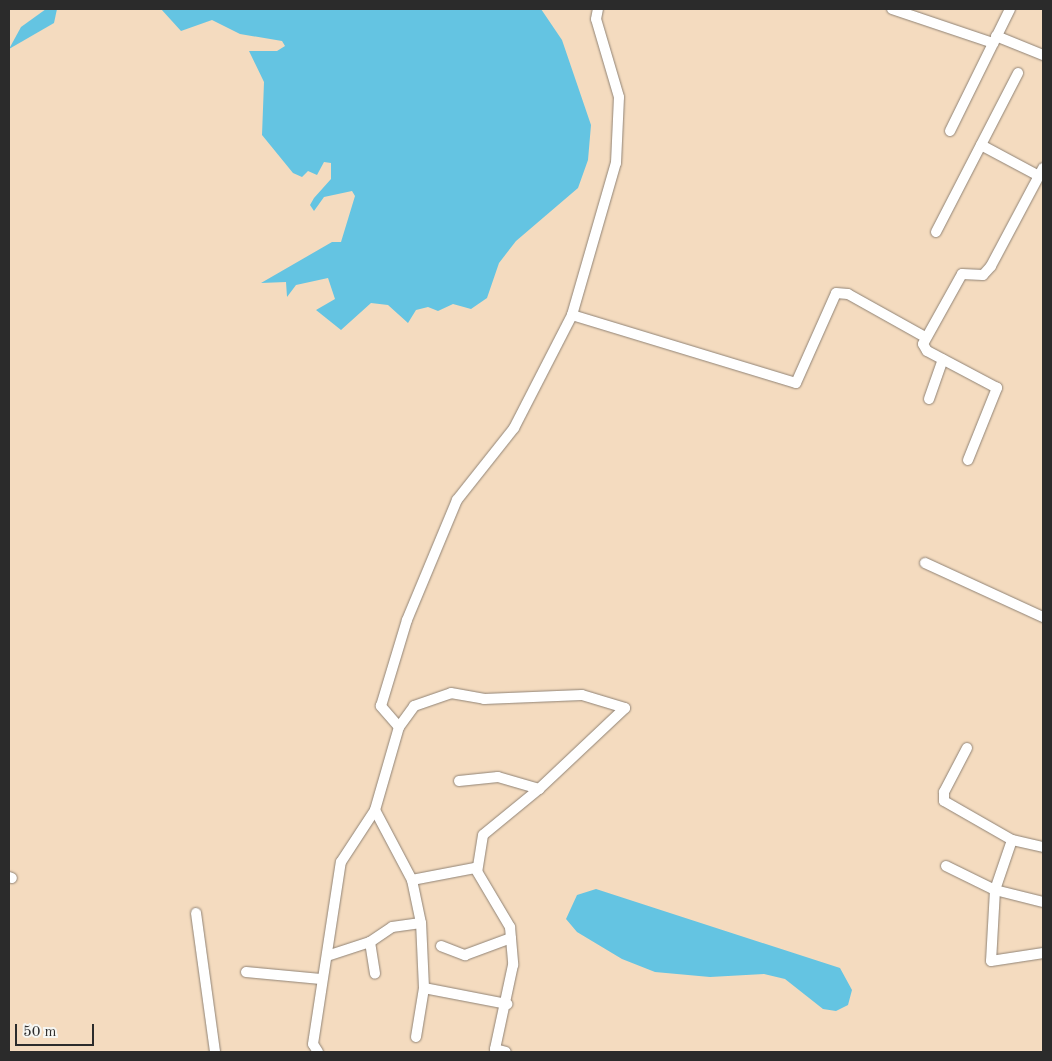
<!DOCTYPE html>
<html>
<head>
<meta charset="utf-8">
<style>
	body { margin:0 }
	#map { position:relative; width:1052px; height:1061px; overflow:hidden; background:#f4dbbf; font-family:"Old Standard TT",serif }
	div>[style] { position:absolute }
	.water>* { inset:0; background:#64c4e2 }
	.roads { filter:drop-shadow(0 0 1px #908375) drop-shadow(0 0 1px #908375) }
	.minor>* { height:10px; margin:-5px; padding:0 5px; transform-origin:5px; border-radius:5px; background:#fff }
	span { translate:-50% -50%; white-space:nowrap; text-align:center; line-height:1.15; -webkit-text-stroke:4px #f6f6f2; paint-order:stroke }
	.frame { position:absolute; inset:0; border:10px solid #2b2b2b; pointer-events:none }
	.scale { position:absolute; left:15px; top:1024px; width:79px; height:22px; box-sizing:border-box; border:2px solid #2b2b2b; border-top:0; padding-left:6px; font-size:15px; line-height:18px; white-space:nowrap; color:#2b2b2b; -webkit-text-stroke:4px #f6f6f2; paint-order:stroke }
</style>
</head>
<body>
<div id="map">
	<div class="water">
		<div style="clip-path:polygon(46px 9px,57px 9px,54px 23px,9px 49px,21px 27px)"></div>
		<div style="clip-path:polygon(161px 9px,541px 9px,562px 40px,591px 125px,588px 160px,578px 188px,516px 241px,499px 263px,487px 298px,471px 309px,453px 304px,438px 311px,428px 307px,416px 310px,408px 323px,388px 305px,371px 303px,341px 330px,316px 310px,335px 299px,328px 278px,296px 285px,287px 297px,286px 282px,261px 283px,332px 242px,341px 242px,355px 196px,352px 191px,324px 197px,314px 211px,310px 205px,314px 198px,331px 179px,331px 163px,324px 162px,317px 175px,308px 171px,302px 177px,293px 173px,262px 135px,264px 82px,249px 51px,277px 51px,285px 46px,282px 41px,240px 34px,212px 20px,181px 31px)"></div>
		<div style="clip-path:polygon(596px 889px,840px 968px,852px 990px,848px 1005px,836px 1011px,823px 1009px,785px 979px,764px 974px,710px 977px,655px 972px,622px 959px,577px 932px,566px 919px,577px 895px)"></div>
	</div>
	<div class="roads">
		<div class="minor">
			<div style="left:892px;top:9px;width:107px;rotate:18.6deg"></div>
			<div style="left:996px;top:36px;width:51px;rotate:22deg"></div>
			<div style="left:950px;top:131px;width:136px;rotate:-63.8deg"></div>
			<div style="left:981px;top:145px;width:66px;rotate:28.1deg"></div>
			<div style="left:936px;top:232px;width:179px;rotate:-62.7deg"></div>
			<div style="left:572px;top:315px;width:234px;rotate:16.9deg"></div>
			<div style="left:796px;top:383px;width:98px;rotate:-66deg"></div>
			<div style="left:836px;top:293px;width:12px;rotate:5deg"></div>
			<div style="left:848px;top:294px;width:88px;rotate:29.2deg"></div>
			<div style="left:929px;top:399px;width:42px;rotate:-70.7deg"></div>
			<div style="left:968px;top:460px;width:78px;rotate:-68.1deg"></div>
			<div style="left:997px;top:388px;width:79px;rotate:-152.1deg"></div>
			<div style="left:927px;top:351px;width:8px;rotate:-120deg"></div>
			<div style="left:923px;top:344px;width:80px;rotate:-60.9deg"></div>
			<div style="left:962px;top:274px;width:21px;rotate:3deg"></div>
			<div style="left:983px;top:275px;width:12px;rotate:-48deg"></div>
			<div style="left:991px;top:266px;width:111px;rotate:-62deg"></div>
			<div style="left:925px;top:563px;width:130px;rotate:24.6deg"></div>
			<div style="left:399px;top:727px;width:26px;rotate:-54deg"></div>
			<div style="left:414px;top:706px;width:39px;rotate:-19deg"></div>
			<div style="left:451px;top:693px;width:34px;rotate:10deg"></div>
			<div style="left:484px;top:699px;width:98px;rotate:-2.3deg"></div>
			<div style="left:582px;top:695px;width:45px;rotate:16.8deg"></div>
			<div style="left:625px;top:708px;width:118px;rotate:136.7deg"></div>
			<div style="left:539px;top:789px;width:72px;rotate:140.6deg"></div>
			<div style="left:483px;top:835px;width:36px;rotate:99deg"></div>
			<div style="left:967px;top:748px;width:50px;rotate:117.6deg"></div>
			<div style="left:944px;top:792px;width:9px;rotate:90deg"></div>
			<div style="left:944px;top:801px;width:78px;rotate:29.8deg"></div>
			<div style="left:459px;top:781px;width:39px;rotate:-6deg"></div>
			<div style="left:498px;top:777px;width:43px;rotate:16.3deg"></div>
			<div style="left:1043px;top:847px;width:32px;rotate:-167deg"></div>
			<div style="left:1012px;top:840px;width:53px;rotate:108.8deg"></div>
			<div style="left:995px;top:890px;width:71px;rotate:93.2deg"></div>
			<div style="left:991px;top:961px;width:53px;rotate:-8.7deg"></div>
			<div style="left:946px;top:866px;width:55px;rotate:26.1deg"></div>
			<div style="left:995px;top:890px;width:49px;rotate:14deg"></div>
			<div style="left:9px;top:877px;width:3px;rotate:18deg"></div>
			<div style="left:412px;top:880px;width:64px;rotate:-10.8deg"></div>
			<div style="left:475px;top:868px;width:69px;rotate:59.3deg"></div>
			<div style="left:510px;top:927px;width:38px;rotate:85deg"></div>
			<div style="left:513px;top:965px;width:86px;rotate:102.1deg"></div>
			<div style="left:495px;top:1049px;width:11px;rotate:15deg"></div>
			<div style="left:196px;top:913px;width:140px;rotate:82.2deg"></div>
			<div style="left:370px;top:942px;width:32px;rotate:81deg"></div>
			<div style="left:441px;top:946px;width:26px;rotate:21deg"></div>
			<div style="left:465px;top:955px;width:49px;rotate:-20.3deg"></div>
			<div style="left:327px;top:956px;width:45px;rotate:-18deg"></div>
			<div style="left:370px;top:942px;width:27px;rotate:-34deg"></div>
			<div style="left:392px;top:927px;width:29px;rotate:-8deg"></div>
			<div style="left:246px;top:972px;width:75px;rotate:5.3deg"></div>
			<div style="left:424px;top:988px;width:85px;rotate:10.9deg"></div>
			<div style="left:416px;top:1037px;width:50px;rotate:-80.7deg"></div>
			<div style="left:424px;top:988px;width:65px;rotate:-92.6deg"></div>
			<div style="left:421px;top:923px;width:44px;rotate:-101.8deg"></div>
			<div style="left:412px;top:880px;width:79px;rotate:-117.9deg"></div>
			<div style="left:375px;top:810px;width:86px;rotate:-73.9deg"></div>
			<div style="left:399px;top:727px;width:28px;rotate:-131deg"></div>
			<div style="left:381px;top:706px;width:90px;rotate:-73.2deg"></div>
			<div style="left:407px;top:620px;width:130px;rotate:-67.4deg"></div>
			<div style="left:457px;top:500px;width:92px;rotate:-51.6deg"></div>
			<div style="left:514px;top:428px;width:127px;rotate:-62.8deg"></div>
			<div style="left:572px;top:315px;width:158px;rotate:-73.9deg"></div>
			<div style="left:616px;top:163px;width:66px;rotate:-87.4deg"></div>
			<div style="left:619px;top:97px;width:81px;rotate:-106.4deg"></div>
			<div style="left:596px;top:19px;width:10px;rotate:-79deg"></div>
			<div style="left:318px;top:1052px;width:9px;rotate:-122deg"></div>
			<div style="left:313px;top:1044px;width:184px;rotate:-81.3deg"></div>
			<div style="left:341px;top:862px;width:62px;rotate:-56.8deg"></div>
		</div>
	</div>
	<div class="frame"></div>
	<div class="scale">50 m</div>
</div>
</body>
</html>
